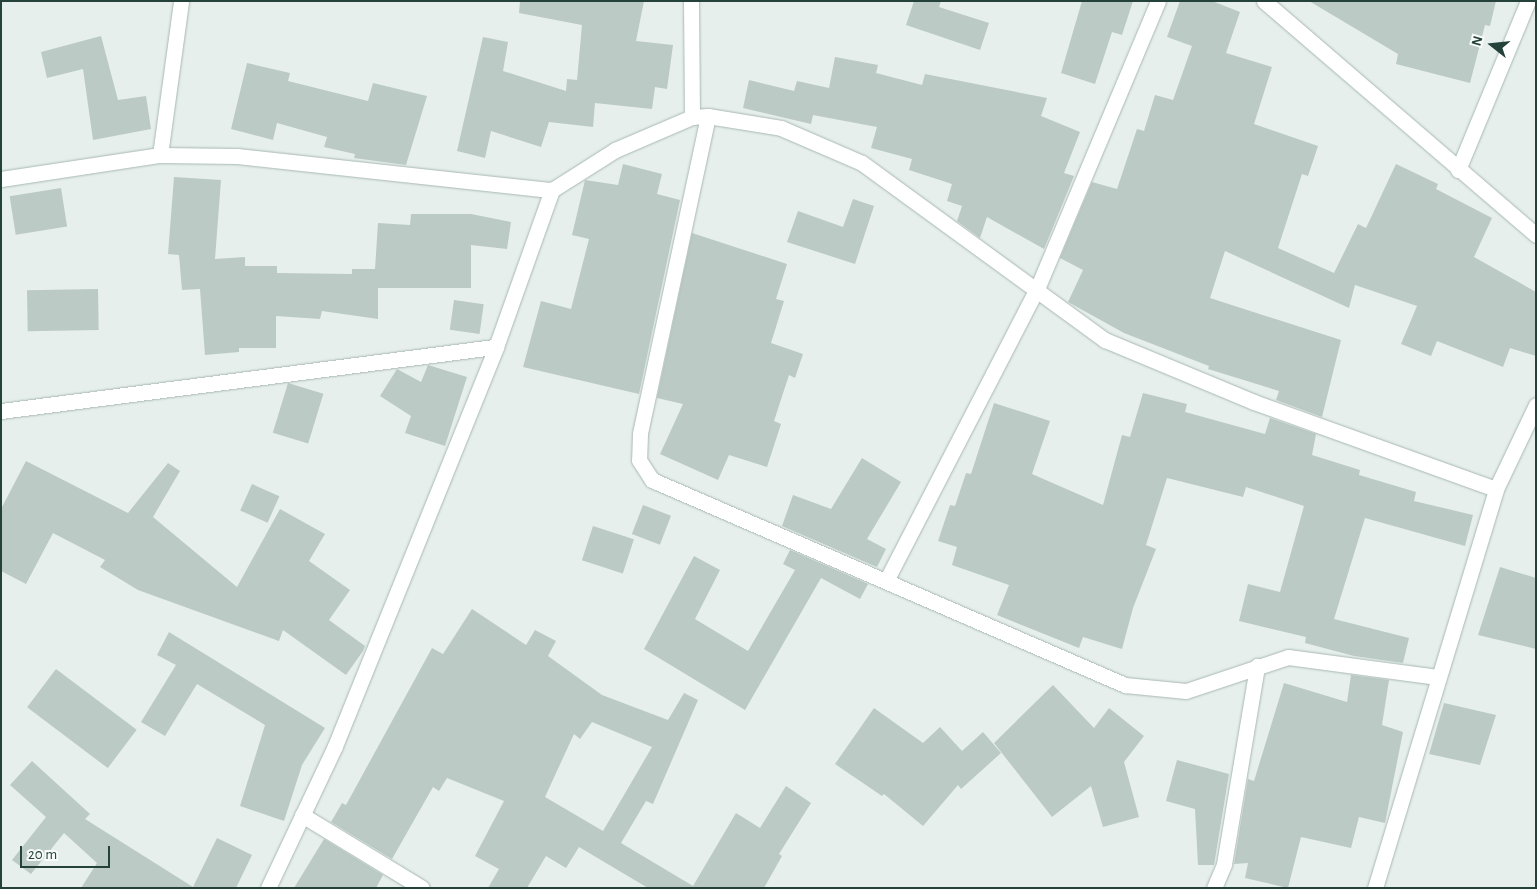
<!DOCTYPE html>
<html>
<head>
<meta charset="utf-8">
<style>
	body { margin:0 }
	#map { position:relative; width:1537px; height:889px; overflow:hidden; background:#e6efeb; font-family:"Alegreya Sans",sans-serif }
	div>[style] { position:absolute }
	.building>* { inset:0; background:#bbcac4; transform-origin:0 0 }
	.roads { filter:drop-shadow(0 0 1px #a8b8b2) drop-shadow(0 0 1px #a8b8b2) }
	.minor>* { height:15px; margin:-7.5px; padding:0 7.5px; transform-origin:7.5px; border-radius:7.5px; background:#fff }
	span { translate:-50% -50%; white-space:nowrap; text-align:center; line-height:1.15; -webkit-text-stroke:4px #f7fbf9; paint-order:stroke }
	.frame { position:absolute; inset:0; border:2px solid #24423a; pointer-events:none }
	.north { position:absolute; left:1467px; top:20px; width:50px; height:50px; -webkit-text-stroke:4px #f7fbf9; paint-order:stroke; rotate:286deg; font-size:14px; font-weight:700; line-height:20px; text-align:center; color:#24423a }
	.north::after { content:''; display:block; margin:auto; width:18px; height:22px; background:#24423a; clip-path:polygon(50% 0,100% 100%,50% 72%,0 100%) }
	.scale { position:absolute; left:20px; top:846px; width:90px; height:22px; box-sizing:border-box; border:2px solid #24423a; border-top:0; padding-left:6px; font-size:15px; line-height:18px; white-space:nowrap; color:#24423a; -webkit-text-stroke:4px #f7fbf9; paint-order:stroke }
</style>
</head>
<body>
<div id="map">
	<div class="building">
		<div style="clip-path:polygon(520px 1px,644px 1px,636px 41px,673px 45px,667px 89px,655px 87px,652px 109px,595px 103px,593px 127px,549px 122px,541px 147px,491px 131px,485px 158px,457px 151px,483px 37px,508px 42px,503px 71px,566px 91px,567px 79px,577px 80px,582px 25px,519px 13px)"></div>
		<div style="clip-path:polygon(914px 1px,941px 1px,939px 7px,989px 23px,980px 50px,906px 25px)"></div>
		<div style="clip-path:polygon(1082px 1px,1133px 1px,1122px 35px,1112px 32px,1095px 84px,1061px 73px)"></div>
		<div style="clip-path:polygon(1180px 1px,1212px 1px,1240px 12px,1226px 53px,1272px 67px,1254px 124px,1318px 146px,1308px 176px,1302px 174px,1278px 248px,1334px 273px,1358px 224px,1366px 228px,1396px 164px,1438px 184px,1436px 189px,1492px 218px,1474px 257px,1536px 292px,1536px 356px,1510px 348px,1503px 367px,1437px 341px,1431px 356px,1401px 344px,1417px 306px,1355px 285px,1349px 308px,1225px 251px,1210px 298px,1341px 340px,1322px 417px,1276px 400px,1279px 391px,1208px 369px,1209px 366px,1124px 333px,1068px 302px,1083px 270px,1060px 258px,1092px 182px,1117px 189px,1137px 129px,1144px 131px,1155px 95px,1173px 100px,1192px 46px,1167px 37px)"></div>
		<div style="clip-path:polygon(1309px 1px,1496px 1px,1490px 26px,1485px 25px,1470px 83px,1396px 64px,1398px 54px)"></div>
		<div style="clip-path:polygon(101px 36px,118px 100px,146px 96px,151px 129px,93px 140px,83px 69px,47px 78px,41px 52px)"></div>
		<div style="clip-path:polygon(835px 57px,878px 65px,876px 73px,922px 85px,925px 74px,1047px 98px,1041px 116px,1080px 132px,1064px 173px,1074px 176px,1044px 249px,987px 217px,980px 238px,957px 221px,962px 206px,947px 201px,952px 184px,909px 170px,912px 159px,871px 148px,877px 127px,813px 115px,811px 124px,743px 108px,749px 80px,794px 91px,797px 81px,829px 88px)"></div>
		<div style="clip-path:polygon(247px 63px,290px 73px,288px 81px,368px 101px,373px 83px,427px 96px,406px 165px,354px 158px,355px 154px,324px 147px,327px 137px,277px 123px,273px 140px,231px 129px)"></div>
		<div style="clip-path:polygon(623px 164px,662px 174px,657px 194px,680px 200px,639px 394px,523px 367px,541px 301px,571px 309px,589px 239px,572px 235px,585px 180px,618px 185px)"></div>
		<div style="clip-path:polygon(174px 177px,221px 180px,215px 259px,245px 257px,245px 266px,277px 266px,277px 273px,352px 274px,352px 269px,375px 269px,378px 223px,410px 225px,411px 214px,471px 214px,511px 222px,507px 249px,471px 245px,471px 288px,378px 288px,378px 319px,322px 311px,320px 319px,276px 316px,276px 348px,239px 348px,239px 352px,205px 355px,200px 289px,182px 290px,179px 255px,168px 254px)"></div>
		<div style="left:61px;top:188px;width:39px;height:52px;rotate:81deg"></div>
		<div style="clip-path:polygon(853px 199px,874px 206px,855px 264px,787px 242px,798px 211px,843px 227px)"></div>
		<div style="clip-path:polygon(692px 233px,787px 264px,776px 299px,784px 301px,771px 343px,803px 354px,795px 378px,789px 375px,774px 421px,781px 424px,767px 467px,729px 455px,718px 480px,660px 454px,683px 404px,657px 398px)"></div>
		<div style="left:98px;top:289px;width:41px;height:71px;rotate:89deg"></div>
		<div style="left:454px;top:300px;width:30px;height:30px;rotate:8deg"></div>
		<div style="clip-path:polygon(428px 365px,467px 377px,445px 446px,405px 433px,411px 416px,380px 396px,397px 369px,421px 382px)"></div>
		<div style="left:288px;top:383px;width:37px;height:52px;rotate:17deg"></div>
		<div style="clip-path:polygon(1143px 393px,1187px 404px,1185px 412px,1265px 434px,1270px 418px,1316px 434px,1312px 455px,1360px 470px,1359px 475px,1416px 492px,1414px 501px,1473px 515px,1465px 546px,1365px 518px,1334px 619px,1409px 638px,1403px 663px,1354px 656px,1305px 643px,1306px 637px,1239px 621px,1248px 584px,1280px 592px,1304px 506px,1246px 487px,1243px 497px,1167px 478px,1146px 545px,1156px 549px,1133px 608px,1122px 649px,1083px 637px,1079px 648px,997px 615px,1009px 585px,952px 565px,957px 547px,938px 541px,950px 505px,955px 506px,966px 473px,971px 474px,994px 403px,1050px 421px,1032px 474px,1103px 505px,1122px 435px,1130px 437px)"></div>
		<div style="clip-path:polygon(862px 458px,901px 482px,867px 539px,886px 549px,877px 567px,782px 526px,793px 495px,831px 509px)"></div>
		<div style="clip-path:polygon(26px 461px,128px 513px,168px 463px,180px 471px,153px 517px,237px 587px,280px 509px,325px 534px,309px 561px,350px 590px,329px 620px,365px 646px,363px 651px,346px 675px,283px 630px,279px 641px,138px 590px,100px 567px,105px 560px,53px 533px,26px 584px,1px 571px,1px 509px)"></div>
		<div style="left:252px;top:484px;width:30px;height:29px;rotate:24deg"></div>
		<div style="left:643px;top:505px;width:30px;height:31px;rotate:21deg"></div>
		<div style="left:593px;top:526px;width:43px;height:36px;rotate:18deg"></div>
		<div style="clip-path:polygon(790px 550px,868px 584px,860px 599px,821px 578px,745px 710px,644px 649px,694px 556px,720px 570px,695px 619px,748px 651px,795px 570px,783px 564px)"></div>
		<div style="clip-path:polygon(1500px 567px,1536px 578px,1536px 649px,1478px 635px)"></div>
		<div style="clip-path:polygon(evenodd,472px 609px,526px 645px,535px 630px,556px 641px,548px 656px,602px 695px,668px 720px,684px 693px,698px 700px,653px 804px,646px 801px,621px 843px,693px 886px,736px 813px,760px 828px,786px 786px,811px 803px,779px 854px,782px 856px,764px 888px,648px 888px,579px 847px,566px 868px,546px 856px,527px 888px,488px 888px,499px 869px,475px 856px,504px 801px,447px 778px,439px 791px,433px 787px,392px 859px,331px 822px,342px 803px,346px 805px,432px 648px,443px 654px,472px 609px,592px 722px,652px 747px,603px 831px,545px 797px,574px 734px,580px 739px,592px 722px)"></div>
		<div style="clip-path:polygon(169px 632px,325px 728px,302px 765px,284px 821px,240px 806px,265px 725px,197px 684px,165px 736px,141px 722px,176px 665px,157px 655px)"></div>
		<div style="left:56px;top:669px;width:101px;height:48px;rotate:37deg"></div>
		<div style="clip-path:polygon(1351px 675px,1389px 680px,1382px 725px,1403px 732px,1385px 823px,1359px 817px,1351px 848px,1301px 837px,1288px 888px,1245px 878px,1248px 863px,1234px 864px,1248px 779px,1254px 781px,1284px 683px,1347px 702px)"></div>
		<div style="clip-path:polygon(1053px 685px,1094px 728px,1109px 708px,1144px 736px,1124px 762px,1139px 817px,1103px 827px,1091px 786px,1052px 817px,994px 743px)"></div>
		<div style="clip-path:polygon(1444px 703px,1496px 715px,1480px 765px,1429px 754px)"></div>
		<div style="clip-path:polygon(874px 708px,923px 743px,940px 727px,962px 751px,983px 732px,1001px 753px,961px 789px,958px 785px,923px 826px,884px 794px,882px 796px,835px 764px)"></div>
		<div style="clip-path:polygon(1177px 760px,1229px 774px,1214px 865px,1198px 865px,1195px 809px,1166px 801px)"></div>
		<div style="clip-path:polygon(32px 761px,90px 814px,85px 819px,193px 887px,217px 838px,252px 855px,236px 888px,81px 888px,97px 863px,64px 833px,31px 874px,12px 860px,46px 817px,10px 785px)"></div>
		<div style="clip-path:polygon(324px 839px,383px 875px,376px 888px,294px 888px)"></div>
	</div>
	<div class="roads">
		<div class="minor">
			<div style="left:691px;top:1px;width:116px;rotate:89.5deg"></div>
			<div style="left:1264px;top:1px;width:359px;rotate:40.7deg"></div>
			<div style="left:708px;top:116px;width:325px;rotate:102.1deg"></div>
			<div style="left:640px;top:434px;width:26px;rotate:92deg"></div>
			<div style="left:639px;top:460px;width:24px;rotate:57deg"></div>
			<div style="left:652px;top:480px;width:516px;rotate:23.43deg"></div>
			<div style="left:1125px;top:685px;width:61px;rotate:5.6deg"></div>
			<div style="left:1186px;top:691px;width:108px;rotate:-18.4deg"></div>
			<div style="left:1288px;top:657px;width:151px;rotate:7.6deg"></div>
			<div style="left:160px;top:155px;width:155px;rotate:-82.2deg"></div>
			<div style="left:1458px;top:170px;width:183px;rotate:-67.5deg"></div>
			<div style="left:1px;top:179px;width:161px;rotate:-8.6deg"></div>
			<div style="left:160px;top:155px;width:77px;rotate:0.7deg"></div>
			<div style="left:237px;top:156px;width:317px;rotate:6.2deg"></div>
			<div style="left:1px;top:411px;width:499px;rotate:-7.4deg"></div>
			<div style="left:886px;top:581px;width:329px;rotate:-62.7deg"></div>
			<div style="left:1037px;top:289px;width:312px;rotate:-67.2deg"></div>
			<div style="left:302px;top:815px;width:140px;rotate:31.3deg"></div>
			<div style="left:268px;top:888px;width:157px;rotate:-64.7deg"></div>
			<div style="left:335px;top:746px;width:430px;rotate:-68deg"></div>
			<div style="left:496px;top:347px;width:167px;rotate:-70.4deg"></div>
			<div style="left:552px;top:190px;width:75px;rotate:-32.4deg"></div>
			<div style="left:615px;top:150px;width:84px;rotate:-23.2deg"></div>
			<div style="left:692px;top:117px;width:16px;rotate:-4deg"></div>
			<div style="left:708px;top:116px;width:74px;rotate:9.3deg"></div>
			<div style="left:781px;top:128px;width:88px;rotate:23.4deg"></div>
			<div style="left:862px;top:163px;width:301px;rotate:36.1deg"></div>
			<div style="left:1105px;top:340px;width:161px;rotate:22.6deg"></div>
			<div style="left:1254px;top:402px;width:257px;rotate:19.8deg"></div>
			<div style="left:1214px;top:888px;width:26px;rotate:-67deg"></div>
			<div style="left:1224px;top:864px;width:201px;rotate:-80.5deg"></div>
			<div style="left:1375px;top:888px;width:417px;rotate:-73.1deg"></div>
			<div style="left:1496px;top:489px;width:93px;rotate:-64.5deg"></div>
		</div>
	</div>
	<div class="frame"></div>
	<div class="north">N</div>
	<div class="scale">20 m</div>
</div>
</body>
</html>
